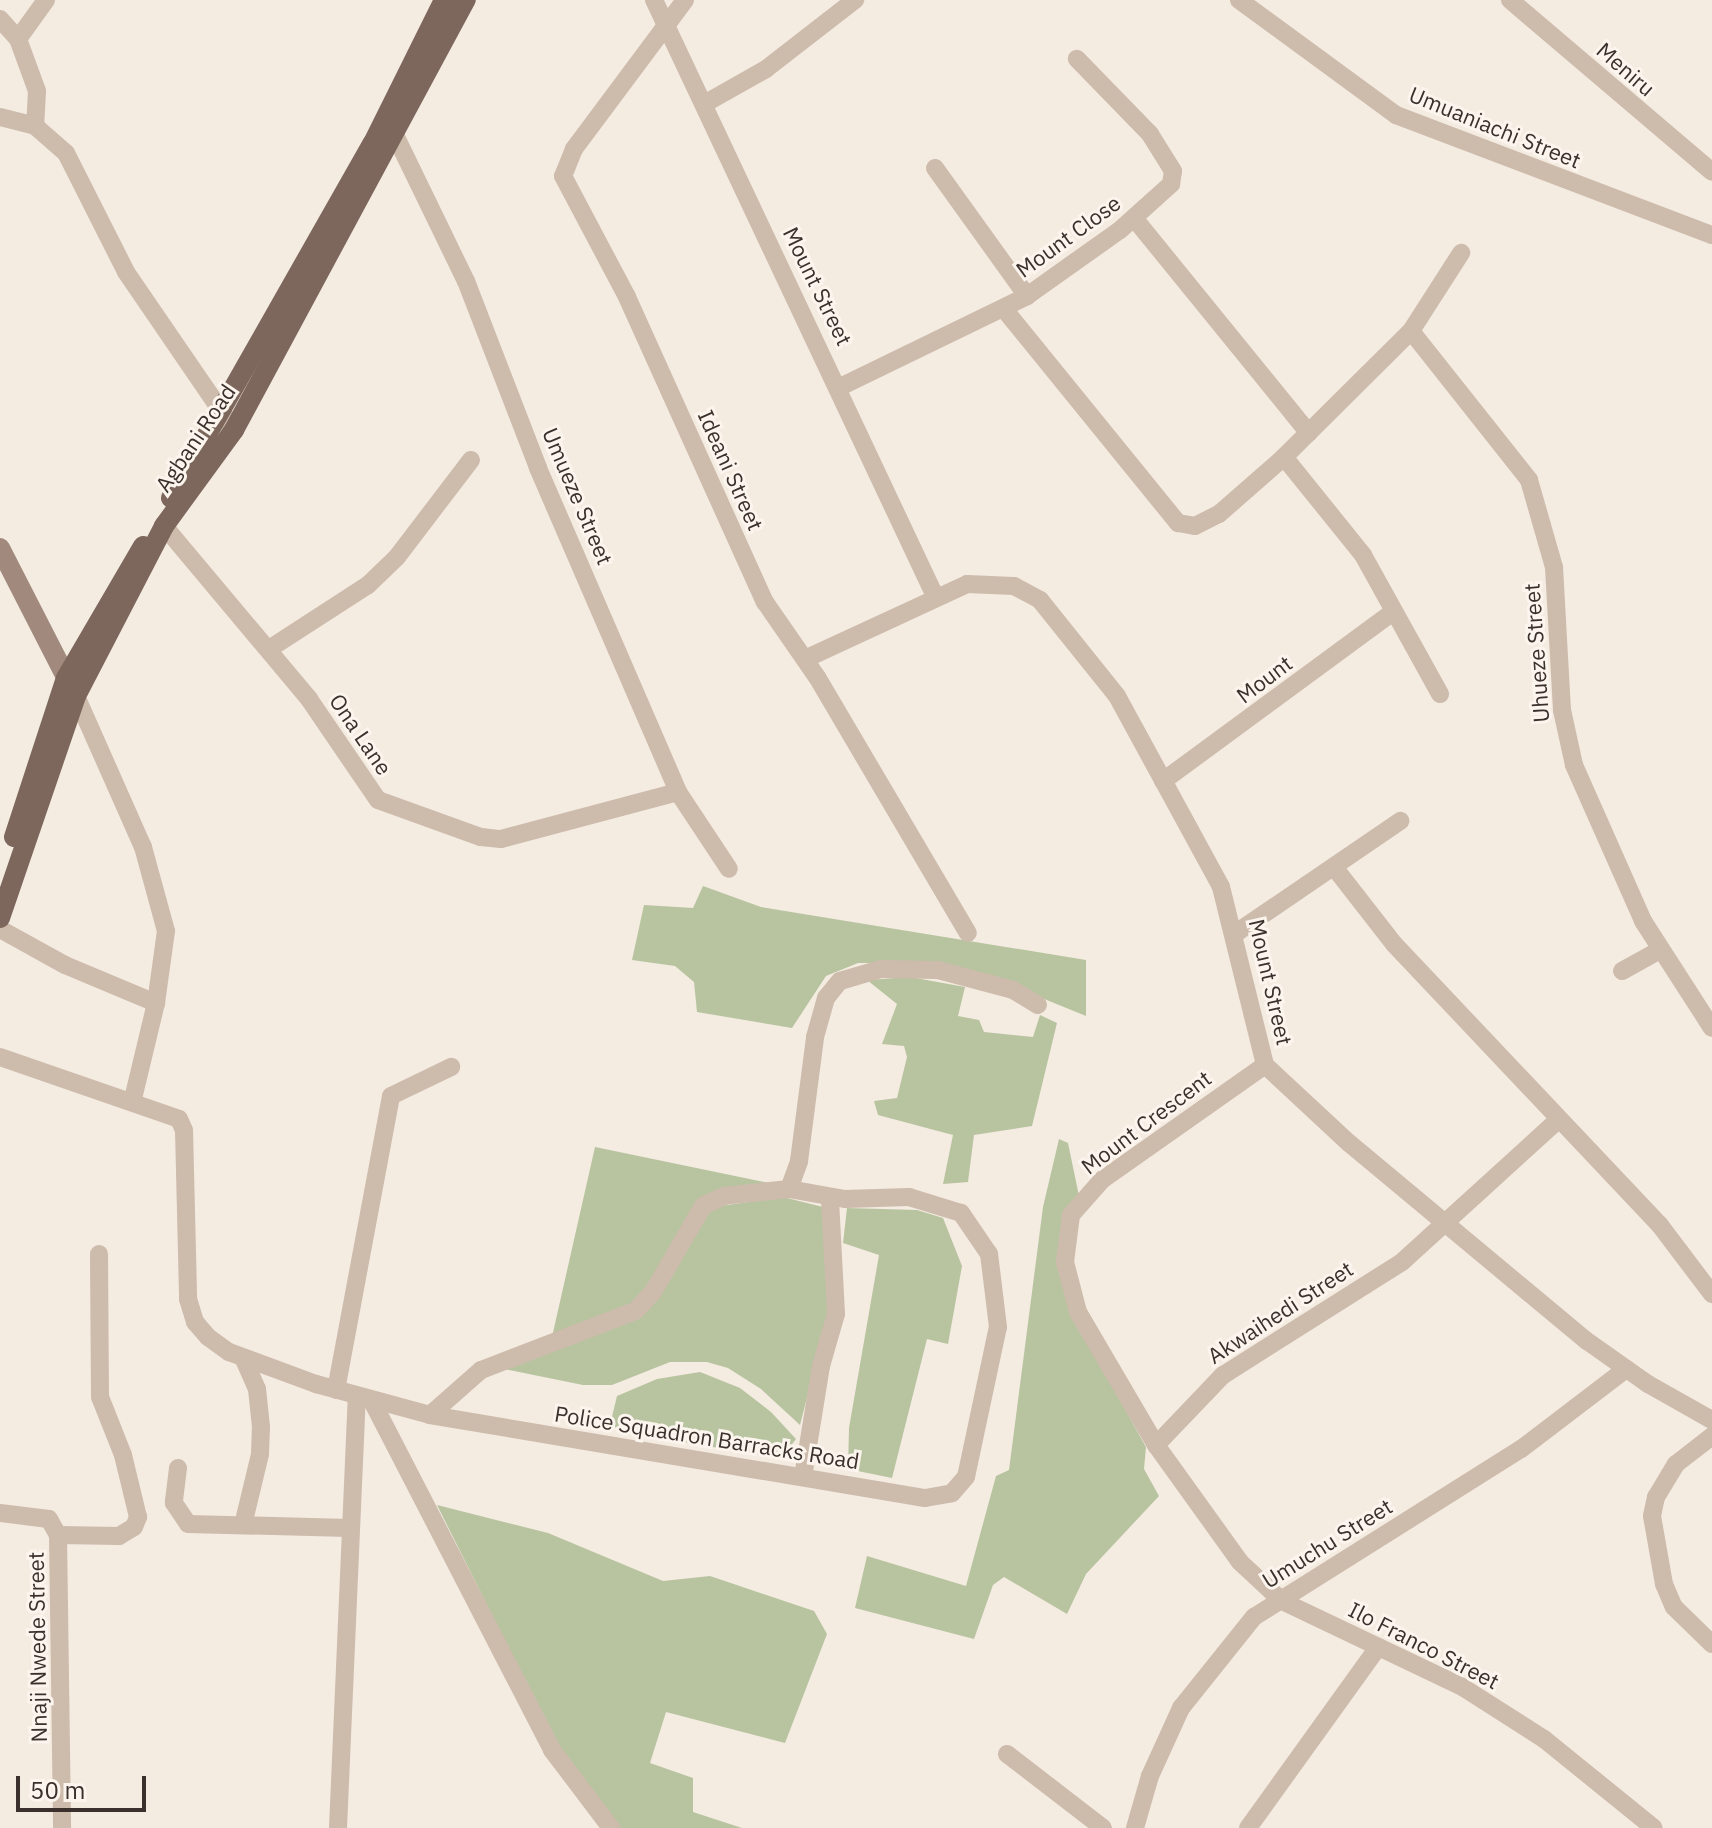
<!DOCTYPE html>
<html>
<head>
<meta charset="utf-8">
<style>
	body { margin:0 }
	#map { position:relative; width:1712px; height:1828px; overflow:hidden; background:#f4ebe1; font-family:"IBM Plex Sans",sans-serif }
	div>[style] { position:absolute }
	.green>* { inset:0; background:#b8c4a0 }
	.street>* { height:18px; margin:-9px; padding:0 9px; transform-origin:9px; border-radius:9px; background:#cdbbac }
	.secondary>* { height:20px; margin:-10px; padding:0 10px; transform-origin:10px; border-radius:10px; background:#a18a7d }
	.primary>* { height:20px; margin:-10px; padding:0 10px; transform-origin:10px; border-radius:10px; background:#7d675c }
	span { translate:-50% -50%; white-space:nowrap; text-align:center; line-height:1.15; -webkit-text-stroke:6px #fbf5ee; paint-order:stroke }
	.street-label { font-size:22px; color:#3b302b }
	.scale { position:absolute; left:16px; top:1776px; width:130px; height:36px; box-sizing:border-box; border:4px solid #3b302b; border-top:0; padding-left:10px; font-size:24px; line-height:28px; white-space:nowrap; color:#3b302b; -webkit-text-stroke:6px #fbf5ee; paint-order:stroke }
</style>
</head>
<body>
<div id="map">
	<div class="green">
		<div style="clip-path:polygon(703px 886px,761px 907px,1086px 960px,1086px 1016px,995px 979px,933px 963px,858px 963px,826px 976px,792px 1028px,697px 1012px,694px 982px,675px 966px,632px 960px,644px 905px,693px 908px)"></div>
		<div style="clip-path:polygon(910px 977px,965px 987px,958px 1016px,979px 1020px,984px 1032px,1033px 1037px,1040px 1015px,1057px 1023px,1032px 1126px,974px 1135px,968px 1182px,943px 1184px,953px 1135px,878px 1115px,874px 1101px,897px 1098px,907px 1057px,904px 1046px,882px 1044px,897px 1004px,867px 980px)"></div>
		<div style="clip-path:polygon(1059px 1139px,1068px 1143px,1079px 1196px,1061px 1242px,1096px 1357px,1146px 1447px,1144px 1469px,1159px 1496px,1086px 1574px,1067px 1614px,1004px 1577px,993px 1585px,974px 1639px,855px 1608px,867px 1556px,966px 1586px,996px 1476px,1009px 1470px,1043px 1207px)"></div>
		<div style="clip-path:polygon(595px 1147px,769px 1183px,704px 1199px,641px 1296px,620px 1312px,552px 1337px)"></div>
		<div style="clip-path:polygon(783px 1197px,823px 1207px,828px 1315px,800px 1425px,761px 1389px,728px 1368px,707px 1362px,670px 1362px,612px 1385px,583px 1385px,499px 1368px,610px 1330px,674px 1268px,713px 1207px)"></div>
		<div style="clip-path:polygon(847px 1208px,917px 1210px,943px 1218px,962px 1266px,948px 1344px,927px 1339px,892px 1478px,848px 1469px,849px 1428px,879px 1255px,843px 1243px)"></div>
		<div style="clip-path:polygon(700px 1372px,740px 1388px,771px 1412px,796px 1439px,781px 1458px,625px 1433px,610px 1425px,617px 1396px,657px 1379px)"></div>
		<div style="clip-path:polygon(437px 1505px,548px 1533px,663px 1581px,710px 1576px,814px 1611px,827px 1634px,785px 1743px,666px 1712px,650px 1763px,693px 1778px,693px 1812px,742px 1828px,618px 1828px,572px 1775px)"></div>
	</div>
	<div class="street">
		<div style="left:654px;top:0;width:659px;rotate:64.76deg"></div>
		<div style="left:685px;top:0;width:186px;rotate:126.7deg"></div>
		<div style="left:574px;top:149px;width:29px;rotate:112deg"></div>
		<div style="left:563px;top:176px;width:137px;rotate:62.1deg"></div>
		<div style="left:627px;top:297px;width:335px;rotate:65.7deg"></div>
		<div style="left:765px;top:602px;width:91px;rotate:55.3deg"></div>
		<div style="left:817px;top:677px;width:297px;rotate:59.5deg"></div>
		<div style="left:1239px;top:0;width:195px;rotate:36.2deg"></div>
		<div style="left:1396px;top:115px;width:338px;rotate:20.8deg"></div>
		<div style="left:1510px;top:0;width:265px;rotate:40.4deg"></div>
		<div style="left:0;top:19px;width:27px;rotate:48deg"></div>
		<div style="left:18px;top:39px;width:55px;rotate:69.9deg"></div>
		<div style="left:37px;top:91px;width:35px;rotate:93deg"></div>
		<div style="left:18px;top:39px;width:48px;rotate:-54.3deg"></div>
		<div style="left:704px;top:104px;width:71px;rotate:-29.4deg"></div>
		<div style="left:766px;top:69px;width:113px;rotate:-37.8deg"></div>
		<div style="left:0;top:117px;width:36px;rotate:14deg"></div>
		<div style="left:35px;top:126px;width:41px;rotate:41.1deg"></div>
		<div style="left:66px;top:153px;width:133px;rotate:63.2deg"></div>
		<div style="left:126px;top:272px;width:191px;rotate:55.6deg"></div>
		<div style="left:395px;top:135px;width:162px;rotate:64.1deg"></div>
		<div style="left:466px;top:281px;width:200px;rotate:68.9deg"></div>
		<div style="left:538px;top:468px;width:353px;rotate:66.6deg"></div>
		<div style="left:678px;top:792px;width:92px;rotate:56.5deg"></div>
		<div style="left:935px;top:168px;width:158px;rotate:54.3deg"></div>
		<div style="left:1134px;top:218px;width:277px;rotate:50.9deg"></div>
		<div style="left:1004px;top:309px;width:276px;rotate:50.9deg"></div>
		<div style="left:1178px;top:523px;width:17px;rotate:10deg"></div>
		<div style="left:1195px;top:526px;width:27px;rotate:-27deg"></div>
		<div style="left:1219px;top:514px;width:86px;rotate:-41.2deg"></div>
		<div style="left:1284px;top:457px;width:179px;rotate:-44.8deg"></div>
		<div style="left:1411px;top:331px;width:93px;rotate:-57.3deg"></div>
		<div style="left:1411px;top:331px;width:190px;rotate:51.6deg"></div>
		<div style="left:1529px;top:480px;width:91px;rotate:74deg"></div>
		<div style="left:1554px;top:567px;width:143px;rotate:86.8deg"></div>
		<div style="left:1562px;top:710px;width:56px;rotate:77.7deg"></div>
		<div style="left:1574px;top:765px;width:171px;rotate:66.1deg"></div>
		<div style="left:1643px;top:921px;width:127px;rotate:57.2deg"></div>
		<div style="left:840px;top:387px;width:208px;rotate:-25.9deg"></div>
		<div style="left:1027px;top:296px;width:114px;rotate:-35.4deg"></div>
		<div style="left:1120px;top:230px;width:69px;rotate:-42deg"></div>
		<div style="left:1171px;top:184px;width:13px;rotate:-81deg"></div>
		<div style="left:1173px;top:171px;width:44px;rotate:-121.9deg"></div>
		<div style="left:1150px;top:134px;width:105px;rotate:-134.2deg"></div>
		<div style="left:1284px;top:457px;width:126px;rotate:51.1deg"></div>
		<div style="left:1363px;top:555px;width:159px;rotate:61deg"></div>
		<div style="left:164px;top:526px;width:226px;rotate:50deg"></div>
		<div style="left:309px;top:699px;width:122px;rotate:55.7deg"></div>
		<div style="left:378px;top:800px;width:109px;rotate:19.8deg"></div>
		<div style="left:481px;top:837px;width:20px;rotate:6deg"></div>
		<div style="left:501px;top:839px;width:183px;rotate:-14.9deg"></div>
		<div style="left:269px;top:649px;width:118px;rotate:-32.9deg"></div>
		<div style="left:368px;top:585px;width:40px;rotate:-44deg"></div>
		<div style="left:397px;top:557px;width:122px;rotate:-52.7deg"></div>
		<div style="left:805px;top:659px;width:179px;rotate:-24.8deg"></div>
		<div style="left:967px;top:584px;width:47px;rotate:2.4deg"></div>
		<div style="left:1014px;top:586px;width:30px;rotate:28deg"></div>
		<div style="left:1040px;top:600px;width:123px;rotate:51.3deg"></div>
		<div style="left:1117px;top:696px;width:217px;rotate:61.4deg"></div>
		<div style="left:1221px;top:887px;width:183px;rotate:76.1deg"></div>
		<div style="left:1265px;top:1065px;width:115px;rotate:42.9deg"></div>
		<div style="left:1349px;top:1143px;width:310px;rotate:39.8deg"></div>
		<div style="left:1587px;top:1341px;width:75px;rotate:35.2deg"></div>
		<div style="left:1648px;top:1384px;width:73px;rotate:29.4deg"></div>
		<div style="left:76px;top:696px;width:165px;rotate:66.1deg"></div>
		<div style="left:143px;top:847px;width:87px;rotate:74.7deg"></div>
		<div style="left:166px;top:931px;width:73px;rotate:97.9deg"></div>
		<div style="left:1163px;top:781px;width:284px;rotate:-36.3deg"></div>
		<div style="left:1334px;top:867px;width:98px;rotate:52.1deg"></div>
		<div style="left:1394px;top:944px;width:386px;rotate:46.6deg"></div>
		<div style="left:1659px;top:1224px;width:88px;rotate:52.9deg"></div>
		<div style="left:0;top:929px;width:74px;rotate:29deg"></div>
		<div style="left:65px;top:965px;width:99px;rotate:22.7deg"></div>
		<div style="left:156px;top:1003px;width:99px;rotate:103.5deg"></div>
		<div style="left:1236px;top:933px;width:199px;rotate:-34.3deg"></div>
		<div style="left:1622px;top:971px;width:43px;rotate:-28.9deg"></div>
		<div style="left:0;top:1057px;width:189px;rotate:19.1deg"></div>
		<div style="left:179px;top:1119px;width:12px;rotate:66deg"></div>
		<div style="left:184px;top:1130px;width:169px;rotate:88.6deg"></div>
		<div style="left:188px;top:1299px;width:24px;rotate:73deg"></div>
		<div style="left:195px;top:1322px;width:20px;rotate:49deg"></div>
		<div style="left:208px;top:1337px;width:26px;rotate:36deg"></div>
		<div style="left:229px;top:1352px;width:93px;rotate:20.2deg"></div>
		<div style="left:316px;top:1384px;width:118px;rotate:15.2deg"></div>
		<div style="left:430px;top:1415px;width:502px;rotate:9.52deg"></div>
		<div style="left:925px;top:1498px;width:27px;rotate:-10deg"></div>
		<div style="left:952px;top:1493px;width:21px;rotate:-49deg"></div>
		<div style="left:966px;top:1477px;width:153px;rotate:-78deg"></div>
		<div style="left:998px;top:1327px;width:74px;rotate:-97deg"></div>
		<div style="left:989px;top:1254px;width:50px;rotate:-124.3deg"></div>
		<div style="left:961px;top:1213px;width:54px;rotate:-162.9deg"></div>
		<div style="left:909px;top:1197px;width:64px;rotate:178.2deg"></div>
		<div style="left:845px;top:1199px;width:57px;rotate:-169.9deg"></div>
		<div style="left:789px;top:1189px;width:65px;rotate:173.9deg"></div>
		<div style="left:724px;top:1196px;width:23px;rotate:155deg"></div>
		<div style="left:703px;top:1206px;width:99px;rotate:120.2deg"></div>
		<div style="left:653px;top:1292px;width:26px;rotate:133deg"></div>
		<div style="left:635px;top:1311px;width:165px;rotate:159deg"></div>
		<div style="left:481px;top:1370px;width:68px;rotate:138.6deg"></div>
		<div style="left:1558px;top:1120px;width:211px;rotate:137.7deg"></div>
		<div style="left:1402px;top:1262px;width:212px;rotate:147.7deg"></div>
		<div style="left:1223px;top:1375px;width:97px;rotate:133.7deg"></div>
		<div style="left:1156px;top:1445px;width:144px;rotate:54.3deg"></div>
		<div style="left:1240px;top:1562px;width:57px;rotate:42.9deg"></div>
		<div style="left:1282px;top:1601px;width:202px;rotate:25.5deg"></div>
		<div style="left:1464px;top:1688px;width:95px;rotate:32.5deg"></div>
		<div style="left:1544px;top:1739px;width:141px;rotate:39deg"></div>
		<div style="left:789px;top:1189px;width:30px;rotate:-70deg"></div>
		<div style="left:799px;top:1161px;width:125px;rotate:-82.6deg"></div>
		<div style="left:815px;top:1037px;width:41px;rotate:-74.2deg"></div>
		<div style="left:826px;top:998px;width:22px;rotate:-51deg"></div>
		<div style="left:840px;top:981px;width:43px;rotate:-16.3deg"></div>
		<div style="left:881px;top:969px;width:57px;rotate:1deg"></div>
		<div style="left:938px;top:970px;width:78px;rotate:14.9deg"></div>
		<div style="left:1013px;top:990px;width:29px;rotate:31deg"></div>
		<div style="left:336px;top:1390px;width:299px;rotate:-79.4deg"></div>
		<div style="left:391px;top:1096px;width:67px;rotate:-25.8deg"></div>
		<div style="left:372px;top:1401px;width:393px;rotate:62.7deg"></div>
		<div style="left:552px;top:1750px;width:98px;rotate:52.9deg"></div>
		<div style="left:1712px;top:1436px;width:46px;rotate:142.1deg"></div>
		<div style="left:1676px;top:1464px;width:39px;rotate:121deg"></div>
		<div style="left:1656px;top:1497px;width:19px;rotate:102deg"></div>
		<div style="left:1652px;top:1516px;width:69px;rotate:80deg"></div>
		<div style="left:1664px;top:1584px;width:25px;rotate:67deg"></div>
		<div style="left:1674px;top:1607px;width:53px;rotate:44.2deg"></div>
		<div style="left:1156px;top:1445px;width:154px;rotate:-120.4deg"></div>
		<div style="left:1078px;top:1312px;width:52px;rotate:-104.6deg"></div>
		<div style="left:1065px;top:1262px;width:47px;rotate:-82.7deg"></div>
		<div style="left:1071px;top:1215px;width:47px;rotate:-48.5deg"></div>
		<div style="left:1102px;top:1180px;width:199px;rotate:-35.2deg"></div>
		<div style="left:178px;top:1468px;width:35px;rotate:97deg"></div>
		<div style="left:174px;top:1503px;width:25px;rotate:56deg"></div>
		<div style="left:188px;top:1524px;width:161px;rotate:1.4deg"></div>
		<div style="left:803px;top:1477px;width:112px;rotate:-80.8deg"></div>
		<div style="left:821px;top:1366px;width:54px;rotate:-73.9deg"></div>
		<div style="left:836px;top:1314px;width:116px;rotate:-93deg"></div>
		<div style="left:0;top:1513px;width:49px;rotate:7deg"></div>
		<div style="left:49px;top:1519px;width:18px;rotate:61deg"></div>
		<div style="left:58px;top:1535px;width:293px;rotate:89.2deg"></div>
		<div style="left:243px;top:1525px;width:73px;rotate:-76.5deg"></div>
		<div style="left:260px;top:1454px;width:27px;rotate:-88deg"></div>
		<div style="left:261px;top:1427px;width:38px;rotate:-96deg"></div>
		<div style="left:257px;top:1389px;width:34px;rotate:-114deg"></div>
		<div style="left:58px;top:1535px;width:61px;rotate:0.9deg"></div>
		<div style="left:119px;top:1536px;width:17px;rotate:-31deg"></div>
		<div style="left:134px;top:1527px;width:11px;rotate:-68deg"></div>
		<div style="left:138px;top:1517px;width:64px;rotate:-103.6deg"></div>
		<div style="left:123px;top:1455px;width:62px;rotate:-111.6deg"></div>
		<div style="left:100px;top:1397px;width:143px;rotate:-90.4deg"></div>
		<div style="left:1007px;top:1754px;width:121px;rotate:37.6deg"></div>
		<div style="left:338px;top:1828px;width:431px;rotate:-87.5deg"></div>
		<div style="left:1135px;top:1828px;width:54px;rotate:-73.9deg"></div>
		<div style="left:1150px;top:1776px;width:75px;rotate:-65.5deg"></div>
		<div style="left:1181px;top:1708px;width:117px;rotate:-51.3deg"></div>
		<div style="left:1254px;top:1617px;width:315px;rotate:-32.2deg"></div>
		<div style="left:1521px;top:1449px;width:132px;rotate:-37.3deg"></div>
		<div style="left:1248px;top:1828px;width:223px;rotate:-54.3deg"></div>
	</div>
	<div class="secondary">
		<div style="left:0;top:548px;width:158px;rotate:62.9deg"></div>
	</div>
	<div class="primary">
		<div style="left:171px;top:498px;width:408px;rotate:-60.4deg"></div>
		<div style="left:373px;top:143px;width:160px;rotate:-63.6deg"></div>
		<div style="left:14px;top:837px;width:167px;rotate:-71.9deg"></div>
		<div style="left:66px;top:678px;width:153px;rotate:-59.7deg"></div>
		<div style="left:0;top:918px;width:235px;rotate:-71.1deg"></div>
		<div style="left:76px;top:696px;width:191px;rotate:-62.6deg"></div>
		<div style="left:164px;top:526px;width:119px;rotate:-53.9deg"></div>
		<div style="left:234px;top:430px;width:489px;rotate:-61.7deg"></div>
	</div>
	<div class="street-label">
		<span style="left:1626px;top:69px;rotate:41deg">Meniru</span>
		<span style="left:1495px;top:127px;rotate:22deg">Umuaniachi Street</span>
		<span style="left:1068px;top:236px;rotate:-36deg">Mount Close</span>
		<span style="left:818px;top:286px;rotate:64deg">Mount Street</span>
		<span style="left:195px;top:438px;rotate:-56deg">Agbani Road</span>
		<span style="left:731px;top:470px;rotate:66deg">Ideani Street</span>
		<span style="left:578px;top:496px;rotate:67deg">Umueze Street</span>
		<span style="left:1536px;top:653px;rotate:-94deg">Uhueze Street</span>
		<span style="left:1264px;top:679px;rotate:-37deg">Mount</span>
		<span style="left:361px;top:734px;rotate:56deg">Ona Lane</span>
		<span style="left:1271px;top:982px;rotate:77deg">Mount Street</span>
		<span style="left:1146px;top:1122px;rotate:-37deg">Mount Crescent</span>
		<span style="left:1280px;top:1312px;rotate:-33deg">Akwaihedi Street</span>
		<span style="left:707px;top:1437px;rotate:9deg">Police Squadron Barracks Road</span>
		<span style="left:1327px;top:1543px;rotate:-32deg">Umuchu Street</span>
		<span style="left:1424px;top:1645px;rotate:27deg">Ilo Franco Street</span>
		<span style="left:37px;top:1647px;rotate:-91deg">Nnaji Nwede Street</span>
	</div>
	<div class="scale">50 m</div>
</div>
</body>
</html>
